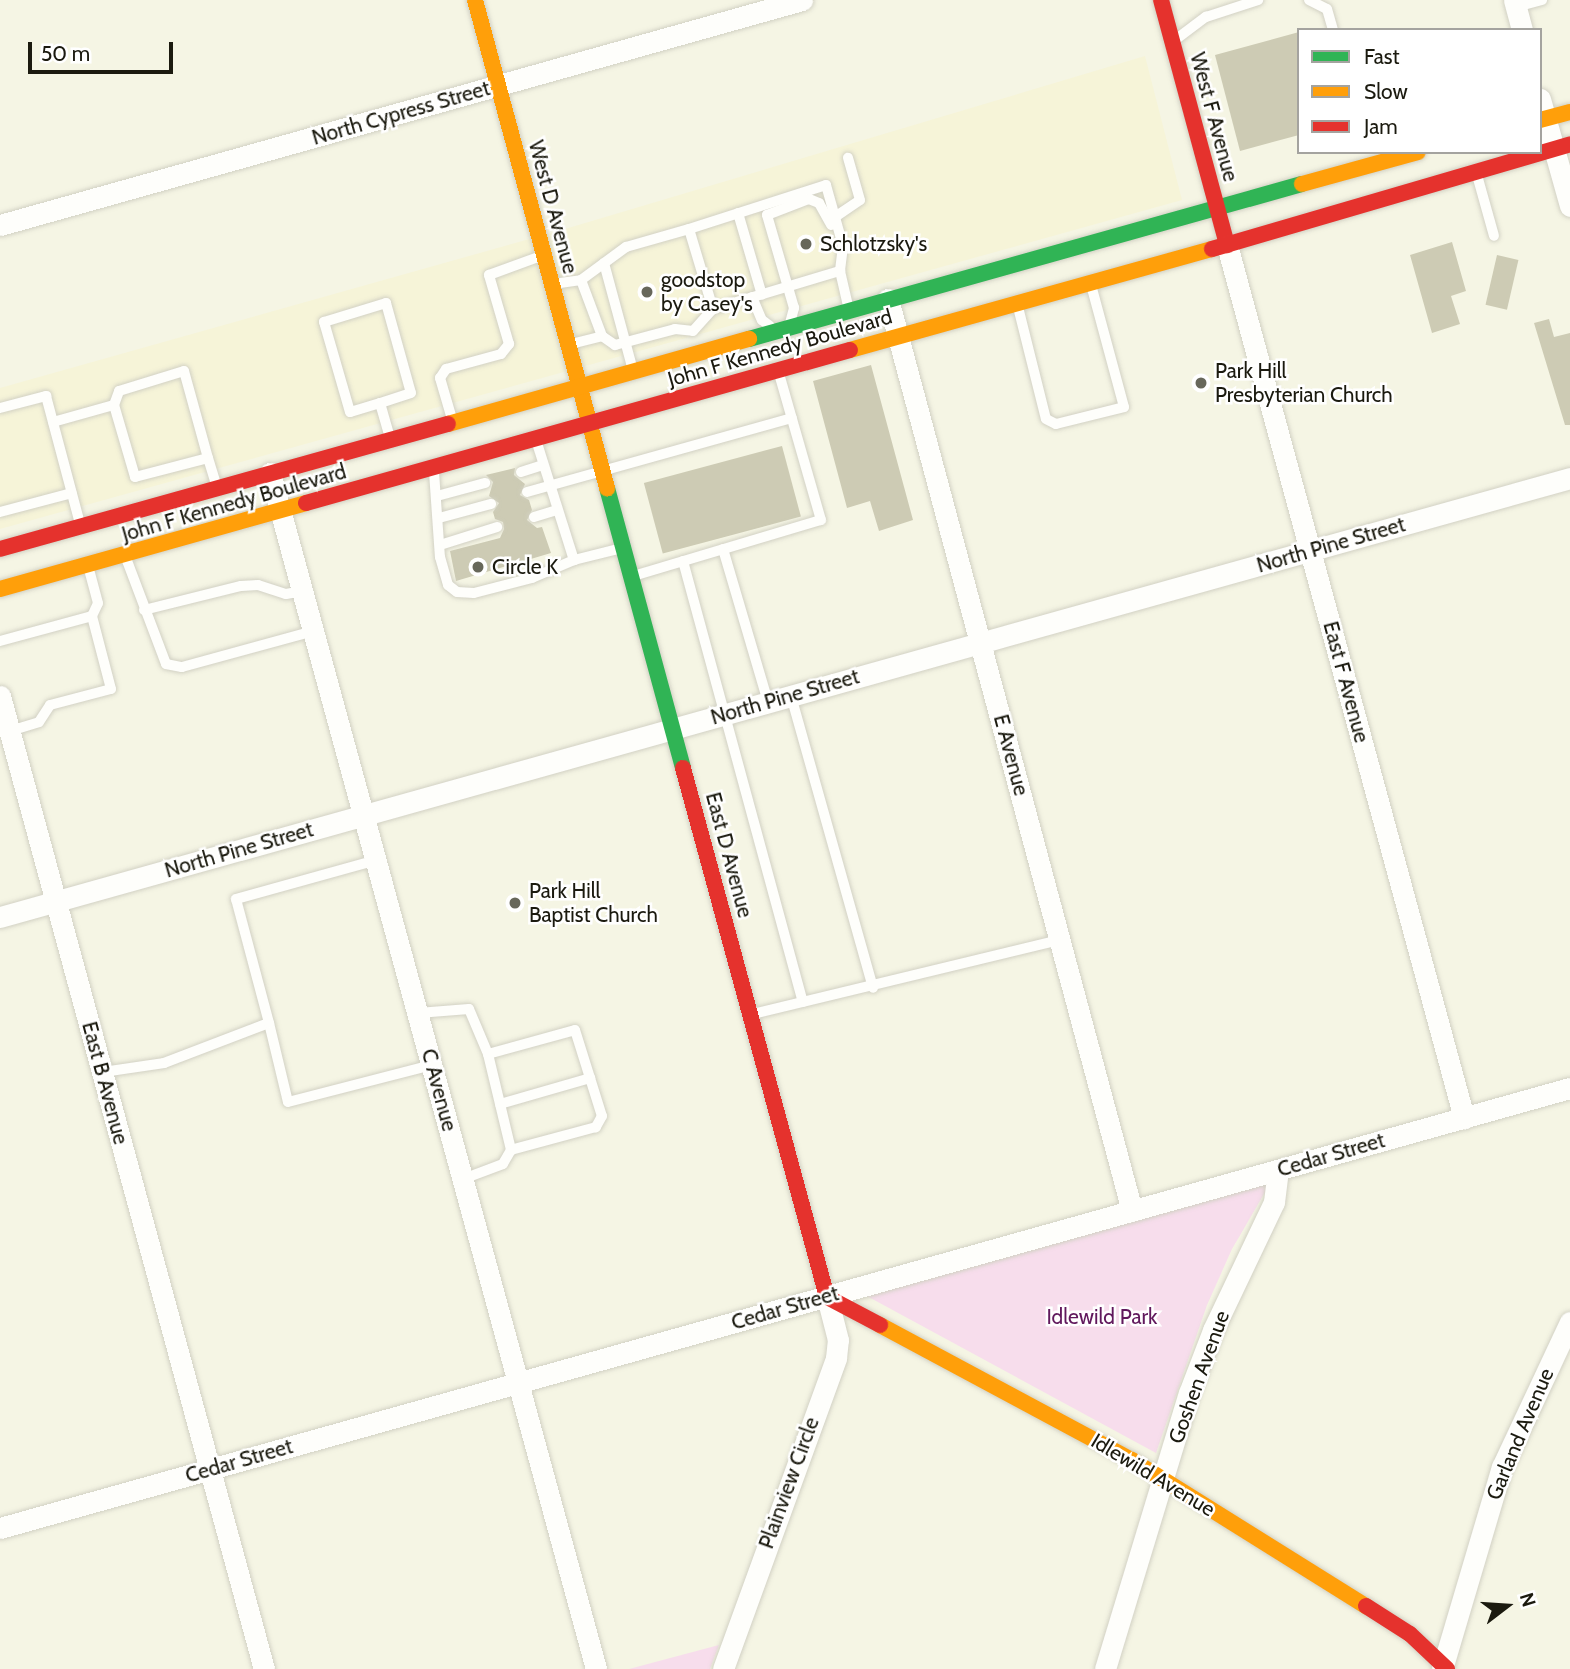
<!DOCTYPE html>
<html>
<head>
<meta charset="utf-8">
<style>
	body { margin:0 }
	#map { position:relative; width:1570px; height:1669px; overflow:hidden; background:#f5f5e4; font-family:Cabin,sans-serif }
	div>[style] { position:absolute }
	.built>* { inset:0; background:#f6f4d8 }
	.green>* { inset:0; background:#f7ddec }
	.building>* { inset:0; background:#cdcbb4; transform-origin:0 0 }
	.roads { filter:drop-shadow(0 0 2px #d2d1c4) drop-shadow(0 0 2px #d2d1c4) }
	.lane>* { height:10px; margin:-5px; padding:0 5px; transform-origin:5px; border-radius:5px; background:#fefefb }
	.street>* { height:21px; margin:-10.5px; padding:0 10.5px; transform-origin:10.5px; border-radius:10.5px; background:#fefefb }
	.fast>* { height:16px; margin:-8px; padding:0 8px; transform-origin:8px; border-radius:8px; background:#30b455 }
	.slow>* { height:16px; margin:-8px; padding:0 8px; transform-origin:8px; border-radius:8px; background:#ff9f0a }
	.jam>* { height:16px; margin:-8px; padding:0 8px; transform-origin:8px; border-radius:8px; background:#e5322d }
	.dots>* { width:19px; height:19px; translate:-50% -50%; box-sizing:border-box; border:4px solid #fff; border-radius:50% }
	span { translate:-50% -50%; white-space:nowrap; text-align:center; line-height:1.15; -webkit-text-stroke:5px #fff; paint-order:stroke }
	.street-label { font-size:21px; color:#1b1a0f }
	.poi-label { font-size:21px; color:#1b1a0f }
	.left { translate:0 -50%; text-align:left }
	.park-label { font-size:21px; color:#61195d }
	.legend { position:absolute; left:1297px; top:28px; width:245px; height:126px; box-sizing:border-box; background:#fff; border:2px solid #a4a39f; margin:0; padding:9px 12px; list-style:none; font-size:21px; color:#1b1a0f }
	.legend li { display:flex; align-items:center; gap:14px; height:35px }
	.legend b { width:35px; border:2px solid #a4a39f }
	.north { position:absolute; left:1472px; top:1571px; width:70px; height:70px; -webkit-text-stroke:5px #fff; paint-order:stroke; rotate:73deg; font-size:19px; font-weight:700; line-height:28px; text-align:center; color:#1b1a0f }
	.north::after { content:''; display:block; margin:auto; width:24px; height:32px; background:#1b1a0f; clip-path:polygon(50% 0,100% 100%,50% 72%,0 100%) }
	.scale { position:absolute; left:28px; top:42px; width:145px; height:32px; box-sizing:border-box; border:4px solid #1b1a0f; border-top:0; padding-left:9px; font-size:21px; line-height:24px; white-space:nowrap; color:#1b1a0f; -webkit-text-stroke:5px #fff; paint-order:stroke }
</style>
</head>
<body>
<div id="map">
	<div class="built">
		<div style="clip-path:polygon(1145px 56px,1182px 200px,0 529px,0 388px,565px 229px)"></div>
	</div>
	<div class="green">
		<div style="clip-path:polygon(1278px 1170px,1232px 1249px,1207px 1305px,1156px 1453px,865px 1295px)"></div>
		<div style="clip-path:polygon(719px 1645px,710px 1669px,629px 1669px)"></div>
	</div>
	<div class="building">
		<div style="clip-path:polygon(1299px 32px,1299px 135px,1240px 151px,1215px 55px)"></div>
		<div style="clip-path:polygon(1452px 242px,1466px 291px,1451px 296px,1460px 324px,1432px 333px,1410px 255px)"></div>
		<div style="left:1497px;top:255px;width:22px;height:51px;rotate:13deg"></div>
		<div style="clip-path:polygon(1549px 319px,1554px 337px,1570px 333px,1570px 425px,1565px 425px,1534px 323px)"></div>
		<div style="clip-path:polygon(871px 365px,913px 520px,879px 531px,870px 501px,847px 508px,813px 381px)"></div>
		<div style="left:782px;top:446px;width:73px;height:143px;rotate:75deg"></div>
		<div style="clip-path:polygon(515px 468px,514px 475px,525px 484px,520px 495px,529px 500px,532px 510px,527px 520px,537px 528px,542px 527px,551px 553px,456px 581px,450px 551px,500px 538px,504px 529px,503px 522px,495px 519px,493px 512px,499px 503px,489px 496px,493px 482px,486px 475px)"></div>
	</div>
	<div class="roads">
		<div class="lane">
			<div style="left:1309px;top:0;width:20px;rotate:27deg"></div>
			<div style="left:1327px;top:9px;width:22px;rotate:74deg"></div>
			<div style="left:1516px;top:7px;width:27px;rotate:-15deg"></div>
			<div style="left:1175px;top:40px;width:39px;rotate:-37deg"></div>
			<div style="left:1206px;top:17px;width:55px;rotate:-18.1deg"></div>
			<div style="left:1477px;top:175px;width:63px;rotate:74.4deg"></div>
			<div style="left:738px;top:213px;width:85px;rotate:73.7deg"></div>
			<div style="left:835px;top:217px;width:30px;rotate:-34deg"></div>
			<div style="left:860px;top:200px;width:44px;rotate:-105.9deg"></div>
			<div style="left:689px;top:229px;width:144px;rotate:-17.8deg"></div>
			<div style="left:826px;top:185px;width:63px;rotate:74.4deg"></div>
			<div style="left:843px;top:246px;width:25px;rotate:97deg"></div>
			<div style="left:604px;top:263px;width:108px;rotate:74.9deg"></div>
			<div style="left:581px;top:280px;width:56px;rotate:-36.3deg"></div>
			<div style="left:626px;top:247px;width:66px;rotate:-15.9deg"></div>
			<div style="left:689px;top:229px;width:84px;rotate:73.3deg"></div>
			<div style="left:553px;top:284px;width:28px;rotate:-8deg"></div>
			<div style="left:581px;top:280px;width:60px;rotate:69.4deg"></div>
			<div style="left:602px;top:336px;width:16px;rotate:35deg"></div>
			<div style="left:615px;top:345px;width:62px;rotate:-14.9deg"></div>
			<div style="left:675px;top:329px;width:18px;rotate:6deg"></div>
			<div style="left:693px;top:331px;width:30px;rotate:-48deg"></div>
			<div style="left:713px;top:309px;width:133px;rotate:-16.7deg"></div>
			<div style="left:840px;top:271px;width:39px;rotate:77deg"></div>
			<div style="left:752px;top:297px;width:25px;rotate:67deg"></div>
			<div style="left:762px;top:320px;width:10px;rotate:37deg"></div>
			<div style="left:1018px;top:307px;width:115px;rotate:76deg"></div>
			<div style="left:1046px;top:419px;width:11px;rotate:27deg"></div>
			<div style="left:1056px;top:424px;width:70px;rotate:-14deg"></div>
			<div style="left:1124px;top:407px;width:123px;rotate:-105.1deg"></div>
			<div style="left:790px;top:323px;width:16px;rotate:-75deg"></div>
			<div style="left:794px;top:308px;width:97px;rotate:-106.2deg"></div>
			<div style="left:767px;top:215px;width:45px;rotate:-20.9deg"></div>
			<div style="left:809px;top:199px;width:11px;rotate:22deg"></div>
			<div style="left:819px;top:203px;width:25px;rotate:61deg"></div>
			<div style="left:571px;top:344px;width:32px;rotate:-14deg"></div>
			<div style="left:380px;top:403px;width:31px;rotate:163deg"></div>
			<div style="left:350px;top:412px;width:94px;rotate:-106.1deg"></div>
			<div style="left:324px;top:322px;width:65px;rotate:-17deg"></div>
			<div style="left:386px;top:303px;width:93px;rotate:74.5deg"></div>
			<div style="left:411px;top:393px;width:33px;rotate:162deg"></div>
			<div style="left:380px;top:403px;width:35px;rotate:74deg"></div>
			<div style="left:114px;top:405px;width:15px;rotate:-70deg"></div>
			<div style="left:119px;top:391px;width:68px;rotate:-17.1deg"></div>
			<div style="left:184px;top:371px;width:90px;rotate:74.6deg"></div>
			<div style="left:0;top:408px;width:48px;rotate:-14.6deg"></div>
			<div style="left:46px;top:396px;width:132px;rotate:75.1deg"></div>
			<div style="left:452px;top:419px;width:43px;rotate:-106.3deg"></div>
			<div style="left:440px;top:378px;width:11px;rotate:-56deg"></div>
			<div style="left:446px;top:369px;width:57px;rotate:-15.3deg"></div>
			<div style="left:501px;top:354px;width:13px;rotate:-51deg"></div>
			<div style="left:509px;top:344px;width:72px;rotate:-106.2deg"></div>
			<div style="left:489px;top:275px;width:55px;rotate:-20.1deg"></div>
			<div style="left:53px;top:422px;width:63px;rotate:-15.6deg"></div>
			<div style="left:114px;top:405px;width:75px;rotate:73.7deg"></div>
			<div style="left:135px;top:477px;width:75px;rotate:-14.6deg"></div>
			<div style="left:208px;top:458px;width:27px;rotate:73deg"></div>
			<div style="left:537px;top:443px;width:123px;rotate:72.5deg"></div>
			<div style="left:434px;top:472px;width:85px;rotate:86deg"></div>
			<div style="left:440px;top:557px;width:29px;rotate:74deg"></div>
			<div style="left:448px;top:585px;width:11px;rotate:38deg"></div>
			<div style="left:457px;top:592px;width:17px;rotate:3deg"></div>
			<div style="left:474px;top:593px;width:60px;rotate:-14.5deg"></div>
			<div style="left:532px;top:578px;width:46px;rotate:-23.2deg"></div>
			<div style="left:574px;top:560px;width:49px;rotate:-14deg"></div>
			<div style="left:521px;top:472px;width:23px;rotate:-18deg"></div>
			<div style="left:527px;top:492px;width:275px;rotate:-15.6deg"></div>
			<div style="left:437px;top:496px;width:50px;rotate:-15.2deg"></div>
			<div style="left:0;top:512px;width:74px;rotate:-14.8deg"></div>
			<div style="left:534px;top:517px;width:24px;rotate:-17deg"></div>
			<div style="left:439px;top:518px;width:54px;rotate:-15.1deg"></div>
			<div style="left:440px;top:545px;width:60px;rotate:-17.5deg"></div>
			<div style="left:723px;top:549px;width:159px;rotate:73.6deg"></div>
			<div style="left:126px;top:558px;width:113px;rotate:69.3deg"></div>
			<div style="left:166px;top:664px;width:16px;rotate:11deg"></div>
			<div style="left:182px;top:667px;width:137px;rotate:-15.3deg"></div>
			<div style="left:683px;top:561px;width:457px;rotate:74.8deg"></div>
			<div style="left:633px;top:576px;width:196px;rotate:-16.6deg"></div>
			<div style="left:821px;top:520px;width:152px;rotate:-106deg"></div>
			<div style="left:144px;top:610px;width:100px;rotate:-13.9deg"></div>
			<div style="left:241px;top:586px;width:17px;rotate:-3deg"></div>
			<div style="left:258px;top:585px;width:29px;rotate:18deg"></div>
			<div style="left:286px;top:594px;width:17px;rotate:-10deg"></div>
			<div style="left:0;top:641px;width:95px;rotate:-15.2deg"></div>
			<div style="left:92px;top:616px;width:14px;rotate:-65deg"></div>
			<div style="left:98px;top:603px;width:35px;rotate:-105deg"></div>
			<div style="left:791px;top:696px;width:303px;rotate:74.3deg"></div>
			<div style="left:10px;top:731px;width:30px;rotate:-17deg"></div>
			<div style="left:39px;top:722px;width:20px;rotate:-57deg"></div>
			<div style="left:50px;top:705px;width:63px;rotate:-14.7deg"></div>
			<div style="left:111px;top:689px;width:75px;rotate:-104.6deg"></div>
			<div style="left:418px;top:1013px;width:51px;rotate:-4.5deg"></div>
			<div style="left:469px;top:1009px;width:49px;rotate:67.1deg"></div>
			<div style="left:488px;top:1054px;width:99px;rotate:76.5deg"></div>
			<div style="left:511px;top:1150px;width:16px;rotate:120deg"></div>
			<div style="left:503px;top:1164px;width:43px;rotate:159.4deg"></div>
			<div style="left:753px;top:1014px;width:316px;rotate:-13.6deg"></div>
			<div style="left:269px;top:1023px;width:81px;rotate:76.5deg"></div>
			<div style="left:288px;top:1102px;width:149px;rotate:-14.4deg"></div>
			<div style="left:488px;top:1054px;width:90px;rotate:-15.4deg"></div>
			<div style="left:575px;top:1030px;width:90px;rotate:72.6deg"></div>
			<div style="left:602px;top:1116px;width:13px;rotate:119deg"></div>
			<div style="left:596px;top:1127px;width:88px;rotate:164.9deg"></div>
			<div style="left:103px;top:1072px;width:62px;rotate:-8.4deg"></div>
			<div style="left:164px;top:1063px;width:112px;rotate:-20.9deg"></div>
			<div style="left:269px;top:1023px;width:128px;rotate:-104.9deg"></div>
			<div style="left:236px;top:899px;width:146px;rotate:-15.5deg"></div>
			<div style="left:500px;top:1104px;width:94px;rotate:-16.1deg"></div>
		</div>
		<div class="street">
			<div style="left:1514px;top:0;width:31px;rotate:75deg"></div>
			<div style="left:1540px;top:99px;width:111px;rotate:74.3deg"></div>
			<div style="left:0;top:225px;width:833px;rotate:-15.67deg"></div>
			<div style="left:1227px;top:245px;width:905px;rotate:74.81deg"></div>
			<div style="left:888px;top:299px;width:944px;rotate:75.02deg"></div>
			<div style="left:270px;top:473px;width:1240px;rotate:74.75deg"></div>
			<div style="left:0;top:696px;width:1008px;rotate:74.82deg"></div>
			<div style="left:0;top:917px;width:1630px;rotate:-15.62deg"></div>
			<div style="left:0;top:1528px;width:1630px;rotate:-15.66deg"></div>
			<div style="left:723px;top:1669px;width:331px;rotate:-70deg"></div>
			<div style="left:836px;top:1358px;width:18px;rotate:-84deg"></div>
			<div style="left:838px;top:1340px;width:44px;rotate:-104.3deg"></div>
			<div style="left:1105px;top:1669px;width:288px;rotate:-73.1deg"></div>
			<div style="left:1189px;top:1393px;width:67px;rotate:-69.1deg"></div>
			<div style="left:1213px;top:1330px;width:142px;rotate:-64.5deg"></div>
			<div style="left:1274px;top:1202px;width:32px;rotate:-83deg"></div>
			<div style="left:1442px;top:1669px;width:211px;rotate:-73.5deg"></div>
			<div style="left:1502px;top:1467px;width:160px;rotate:-64.9deg"></div>
		</div>
		<div class="fast">
			<div style="left:749px;top:339px;width:574px;rotate:-15.66deg"></div>
			<div style="left:607px;top:488px;width:290px;rotate:74.8deg"></div>
		</div>
		<div class="slow">
			<div style="left:475px;top:0;width:506px;rotate:74.86deg"></div>
			<div style="left:1540px;top:120px;width:31px;rotate:-15deg"></div>
			<div style="left:1302px;top:184px;width:120px;rotate:-15.4deg"></div>
			<div style="left:850px;top:350px;width:376px;rotate:-15.6deg"></div>
			<div style="left:448px;top:424px;width:313px;rotate:-15.8deg"></div>
			<div style="left:0;top:589px;width:318px;rotate:-15.7deg"></div>
			<div style="left:880px;top:1325px;width:286px;rotate:28.2deg"></div>
			<div style="left:1132px;top:1460px;width:276px;rotate:32deg"></div>
		</div>
		<div class="jam">
			<div style="left:1161px;top:0;width:254px;rotate:74.9deg"></div>
			<div style="left:1212px;top:249px;width:373px;rotate:-16.3deg"></div>
			<div style="left:306px;top:503px;width:565px;rotate:-15.71deg"></div>
			<div style="left:0;top:549px;width:465px;rotate:-15.6deg"></div>
			<div style="left:683px;top:768px;width:548px;rotate:74.77deg"></div>
			<div style="left:827px;top:1297px;width:60px;rotate:27.8deg"></div>
			<div style="left:1366px;top:1606px;width:52px;rotate:32.5deg"></div>
			<div style="left:1410px;top:1634px;width:51px;rotate:43.4deg"></div>
		</div>
	</div>
	<div class="dots">
		<div style="left:806px;top:244px;background:#67675a"></div>
		<div style="left:647px;top:292px;background:#67675a"></div>
		<div style="left:1201px;top:383px;background:#67675a"></div>
		<div style="left:478px;top:567px;background:#67675a"></div>
		<div style="left:515px;top:903px;background:#67675a"></div>
	</div>
	<div class="street-label">
		<span style="left:401px;top:113px;rotate:-16deg">North Cypress Street</span>
		<span style="left:1214px;top:117px;rotate:75deg">West F Avenue</span>
		<span style="left:553px;top:207px;rotate:75deg">West D Avenue</span>
		<span style="left:780px;top:348px;rotate:-16deg">John F Kennedy Boulevard</span>
		<span style="left:234px;top:503px;rotate:-16deg">John F Kennedy Boulevard</span>
		<span style="left:1331px;top:545px;rotate:-16deg">North Pine Street</span>
		<span style="left:1346px;top:682px;rotate:75deg">East F Avenue</span>
		<span style="left:785px;top:697px;rotate:-16deg">North Pine Street</span>
		<span style="left:1011px;top:755px;rotate:75deg">E Avenue</span>
		<span style="left:239px;top:850px;rotate:-16deg">North Pine Street</span>
		<span style="left:729px;top:855px;rotate:75deg">East D Avenue</span>
		<span style="left:105px;top:1083px;rotate:75deg">East B Avenue</span>
		<span style="left:439px;top:1090px;rotate:75deg">C Avenue</span>
		<span style="left:1331px;top:1155px;rotate:-16deg">Cedar Street</span>
		<span style="left:785px;top:1308px;rotate:-16deg">Cedar Street</span>
		<span style="left:1199px;top:1377px;rotate:-70deg">Goshen Avenue</span>
		<span style="left:1520px;top:1434px;rotate:-67deg">Garland Avenue</span>
		<span style="left:239px;top:1461px;rotate:-16deg">Cedar Street</span>
		<span style="left:1153px;top:1475px;rotate:31deg">Idlewild Avenue</span>
		<span style="left:789px;top:1483px;rotate:-70deg">Plainview Circle</span>
	</div>
	<div class="poi-label">
		<span class="left" style="left:820px;top:244px">Schlotzsky's</span>
		<span class="left" style="left:661px;top:292px">goodstop<br>by Casey's</span>
		<span class="left" style="left:1215px;top:383px">Park Hill<br>Presbyterian Church</span>
		<span class="left" style="left:492px;top:567px">Circle K</span>
		<span class="left" style="left:529px;top:903px">Park Hill<br>Baptist Church</span>
	</div>
	<div class="park-label">
		<span style="left:1102px;top:1317px">Idlewild Park</span>
	</div>
	<ul class="legend">
	<li><b style="height:9px;background:#30b455"></b>Fast</li>
	<li><b style="height:9px;background:#ff9f0a"></b>Slow</li>
	<li><b style="height:9px;background:#e5322d"></b>Jam</li>
	</ul>
	<div class="north">N</div>
	<div class="scale">50 m</div>
</div>
</body>
</html>
